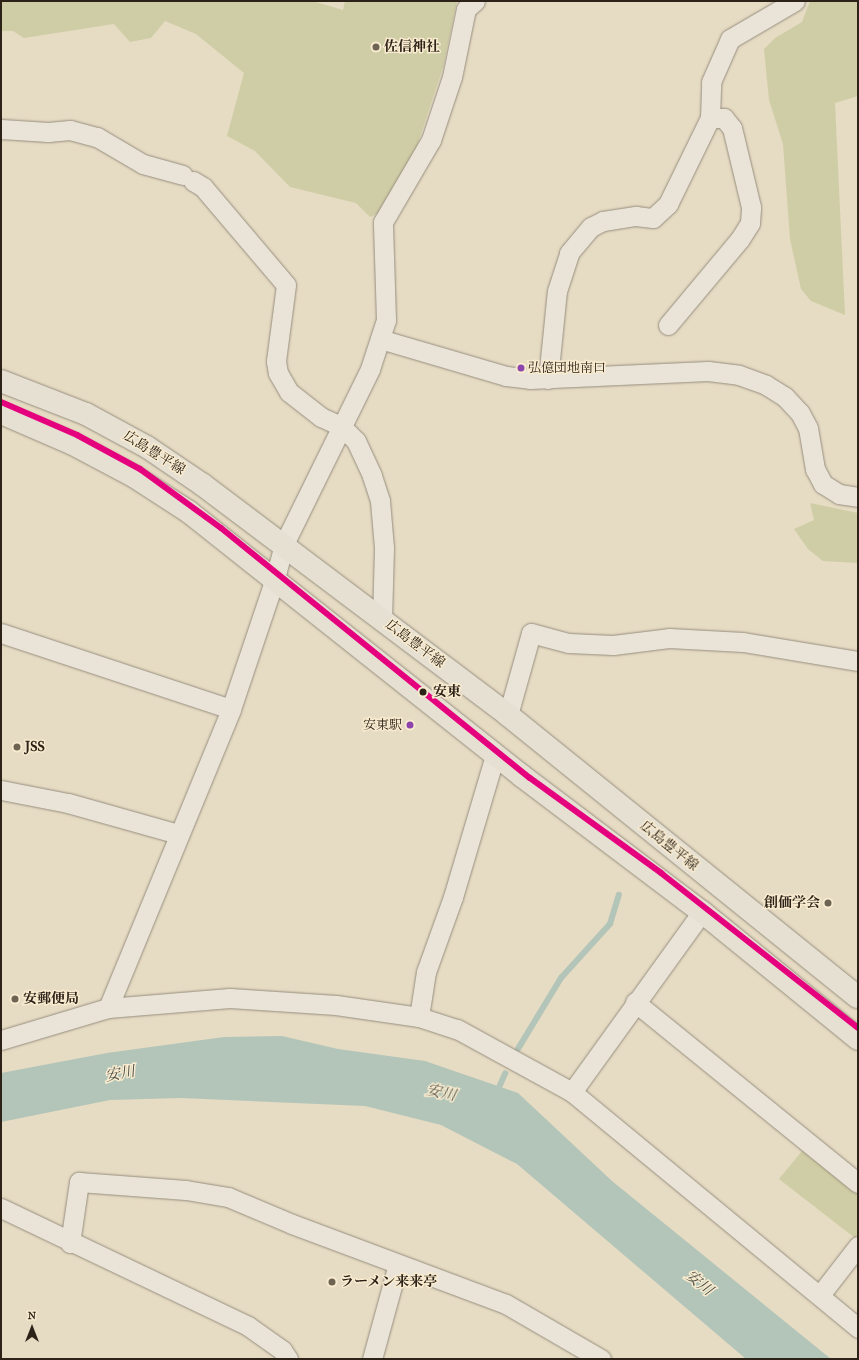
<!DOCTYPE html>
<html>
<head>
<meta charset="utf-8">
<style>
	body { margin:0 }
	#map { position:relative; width:859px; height:1360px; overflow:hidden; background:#e6dbc3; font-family:"IM FELL French Canon","Noto Serif JP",serif }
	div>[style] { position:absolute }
	.green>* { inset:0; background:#cfcda5 }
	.water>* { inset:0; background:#b2c5b8 }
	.stream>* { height:5.5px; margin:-2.75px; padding:0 2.75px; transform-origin:2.75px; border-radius:2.75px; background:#b2c5b8 }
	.roads { filter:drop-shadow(0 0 1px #968e7f) drop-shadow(0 0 1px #968e7f) }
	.minor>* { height:19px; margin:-9.5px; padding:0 9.5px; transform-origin:9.5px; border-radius:9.5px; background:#eae4d8 }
	.major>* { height:22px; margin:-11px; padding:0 11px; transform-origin:11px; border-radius:11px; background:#e6e0d2 }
	.metro-1>* { height:6px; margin:-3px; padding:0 3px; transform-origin:3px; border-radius:3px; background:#e5007d }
	.dots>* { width:11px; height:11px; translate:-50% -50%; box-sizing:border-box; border:2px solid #f8ebcf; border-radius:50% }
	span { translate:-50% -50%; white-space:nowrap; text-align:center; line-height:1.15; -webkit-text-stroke:3px #f8ebcf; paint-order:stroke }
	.bus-label { font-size:13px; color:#2c2217 }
	.left { translate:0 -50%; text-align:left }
	.right { translate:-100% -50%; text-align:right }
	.poi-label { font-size:14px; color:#2c2217; font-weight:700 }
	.street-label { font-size:14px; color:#2c2217 }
	.stop-label { font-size:14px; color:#2c2217; font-weight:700 }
	.water-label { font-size:15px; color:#4e5046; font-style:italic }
	.frame { position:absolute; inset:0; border:2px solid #2c2217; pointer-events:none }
	.north { position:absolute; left:12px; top:1308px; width:40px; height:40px; -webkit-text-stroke:3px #f8ebcf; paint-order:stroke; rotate:0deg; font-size:11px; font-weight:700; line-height:16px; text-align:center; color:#2c2217 }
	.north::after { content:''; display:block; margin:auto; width:14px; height:18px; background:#2c2217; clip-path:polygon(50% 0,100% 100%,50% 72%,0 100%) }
</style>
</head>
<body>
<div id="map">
	<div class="green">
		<div style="clip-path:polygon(1px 1px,312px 1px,343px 10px,345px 1px,457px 1px,443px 67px,412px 161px,379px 213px,370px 217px,356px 203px,290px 187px,255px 151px,227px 136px,244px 73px,196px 34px,165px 21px,151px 38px,130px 42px,114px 24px,24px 38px,13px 31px,1px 31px)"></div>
		<div style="clip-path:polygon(810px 1px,858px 1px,858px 96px,835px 103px,845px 315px,811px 301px,801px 289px,790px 239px,783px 144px,769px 100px,764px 49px,775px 38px,802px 22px)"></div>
		<div style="clip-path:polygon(810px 503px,858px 513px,858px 563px,823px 561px,808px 549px,794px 529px,814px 520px)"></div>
		<div style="clip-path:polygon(802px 1151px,858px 1194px,858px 1234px,855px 1238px,779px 1179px)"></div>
	</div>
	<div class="water">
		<div style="clip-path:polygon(282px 1036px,338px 1049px,425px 1061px,518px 1093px,612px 1181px,831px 1359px,746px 1359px,517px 1164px,441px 1125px,365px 1106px,181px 1098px,110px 1100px,1px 1122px,1px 1073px,107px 1053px,224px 1037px)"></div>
	</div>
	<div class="stream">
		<div style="left:518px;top:1049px;width:83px;rotate:-58.8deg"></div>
		<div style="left:561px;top:978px;width:73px;rotate:-47.8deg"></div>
		<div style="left:610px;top:924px;width:30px;rotate:-73deg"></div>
		<div style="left:497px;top:1092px;width:20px;rotate:-66deg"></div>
	</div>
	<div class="roads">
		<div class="minor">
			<div style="left:1px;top:129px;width:47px;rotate:3.7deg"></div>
			<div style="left:48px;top:132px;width:22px;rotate:-5deg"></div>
			<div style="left:70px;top:130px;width:28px;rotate:15deg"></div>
			<div style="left:97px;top:137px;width:53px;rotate:30.4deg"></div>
			<div style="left:143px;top:164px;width:41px;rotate:15.4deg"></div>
			<div style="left:193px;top:181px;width:12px;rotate:31deg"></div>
			<div style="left:203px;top:187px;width:128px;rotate:49.7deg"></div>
			<div style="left:286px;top:285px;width:77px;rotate:97.5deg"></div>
			<div style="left:276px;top:361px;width:12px;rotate:81deg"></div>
			<div style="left:278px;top:373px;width:22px;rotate:60deg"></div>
			<div style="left:289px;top:392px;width:41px;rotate:38deg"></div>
			<div style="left:321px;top:417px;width:23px;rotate:25deg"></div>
			<div style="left:342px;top:427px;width:20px;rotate:45deg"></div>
			<div style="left:356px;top:441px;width:38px;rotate:65deg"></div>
			<div style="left:372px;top:476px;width:26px;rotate:72deg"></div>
			<div style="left:380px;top:501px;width:47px;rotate:85.1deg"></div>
			<div style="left:384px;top:548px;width:71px;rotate:91.6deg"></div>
			<div style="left:668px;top:325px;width:112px;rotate:-50.1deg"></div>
			<div style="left:740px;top:239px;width:19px;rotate:-58deg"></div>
			<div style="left:750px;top:223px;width:16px;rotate:-86deg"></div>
			<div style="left:751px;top:207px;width:81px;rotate:-103.5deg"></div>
			<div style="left:732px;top:128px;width:13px;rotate:-129deg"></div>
			<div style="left:724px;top:118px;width:14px;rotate:180deg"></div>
			<div style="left:380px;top:339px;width:131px;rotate:16.4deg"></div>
			<div style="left:506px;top:376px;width:24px;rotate:7deg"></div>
			<div style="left:530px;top:379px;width:178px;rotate:-2.6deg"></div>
			<div style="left:708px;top:371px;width:31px;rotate:7deg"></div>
			<div style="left:739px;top:375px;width:29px;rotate:20deg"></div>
			<div style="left:766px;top:385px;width:22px;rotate:32deg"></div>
			<div style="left:785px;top:397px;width:22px;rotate:47deg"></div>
			<div style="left:800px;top:413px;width:17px;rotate:62deg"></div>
			<div style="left:808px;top:428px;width:42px;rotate:80.3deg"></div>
			<div style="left:815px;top:469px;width:17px;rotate:62deg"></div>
			<div style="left:823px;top:484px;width:19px;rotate:32deg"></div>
			<div style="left:839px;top:494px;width:19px;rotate:9deg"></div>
			<div style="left:548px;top:379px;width:88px;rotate:-84.2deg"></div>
			<div style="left:557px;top:291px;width:40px;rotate:-72deg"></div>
			<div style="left:569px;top:253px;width:34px;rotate:-50deg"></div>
			<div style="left:591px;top:227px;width:13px;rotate:-27deg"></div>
			<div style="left:603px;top:221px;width:33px;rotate:-9deg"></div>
			<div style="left:636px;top:216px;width:17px;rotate:7deg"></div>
			<div style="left:653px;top:218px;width:21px;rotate:-43deg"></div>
			<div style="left:668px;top:204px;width:96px;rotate:-64deg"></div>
			<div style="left:710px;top:118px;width:36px;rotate:-88deg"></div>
			<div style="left:711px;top:82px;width:47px;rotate:-66.2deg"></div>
			<div style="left:730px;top:39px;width:75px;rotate:-30.3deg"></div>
			<div style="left:1px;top:633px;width:242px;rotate:18.3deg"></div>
			<div style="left:508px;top:715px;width:85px;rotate:-74.3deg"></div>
			<div style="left:531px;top:633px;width:39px;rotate:15deg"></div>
			<div style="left:569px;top:643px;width:44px;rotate:2.6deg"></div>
			<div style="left:613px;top:645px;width:56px;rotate:-7.1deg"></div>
			<div style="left:669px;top:638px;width:74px;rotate:3.1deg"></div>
			<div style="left:743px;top:642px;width:117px;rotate:9.4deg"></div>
			<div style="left:1px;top:790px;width:68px;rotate:11deg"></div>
			<div style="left:68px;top:803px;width:114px;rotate:15.7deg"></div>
			<div style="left:635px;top:1002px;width:287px;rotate:39.1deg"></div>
			<div style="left:108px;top:1008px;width:323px;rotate:-67.6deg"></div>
			<div style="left:231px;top:709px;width:138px;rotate:-71.4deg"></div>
			<div style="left:275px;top:578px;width:35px;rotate:-75deg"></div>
			<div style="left:284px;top:544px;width:195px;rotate:-63.8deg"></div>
			<div style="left:370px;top:369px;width:52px;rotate:-71.9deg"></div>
			<div style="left:386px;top:320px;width:98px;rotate:-91.8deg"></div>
			<div style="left:383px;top:222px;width:95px;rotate:-59.7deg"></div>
			<div style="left:431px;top:140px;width:66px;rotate:-71.6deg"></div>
			<div style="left:452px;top:77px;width:69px;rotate:-78.4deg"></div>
			<div style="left:466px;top:9px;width:12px;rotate:-42deg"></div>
			<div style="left:419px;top:1017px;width:46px;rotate:-81.2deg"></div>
			<div style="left:426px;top:972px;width:80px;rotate:-70.2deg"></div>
			<div style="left:453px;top:897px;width:148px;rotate:-73.5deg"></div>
			<div style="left:1px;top:1040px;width:112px;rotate:-16.7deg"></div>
			<div style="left:108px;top:1008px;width:122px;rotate:-4.7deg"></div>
			<div style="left:230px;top:998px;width:106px;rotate:3.8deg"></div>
			<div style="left:336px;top:1005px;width:84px;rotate:8.2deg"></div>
			<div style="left:419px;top:1017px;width:40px;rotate:18deg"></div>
			<div style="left:457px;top:1029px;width:131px;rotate:28.7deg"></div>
			<div style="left:572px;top:1092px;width:371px;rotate:39.5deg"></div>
			<div style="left:572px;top:1092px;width:222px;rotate:-54.2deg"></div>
			<div style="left:1px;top:1208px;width:274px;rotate:25.5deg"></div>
			<div style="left:248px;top:1326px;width:42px;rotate:35.2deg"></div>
			<div style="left:282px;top:1350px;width:11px;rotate:56deg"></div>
			<div style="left:70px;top:1243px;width:62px;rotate:-81.6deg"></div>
			<div style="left:79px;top:1182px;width:107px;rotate:4.3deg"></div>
			<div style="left:186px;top:1190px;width:43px;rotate:9.5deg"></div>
			<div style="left:228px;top:1197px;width:69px;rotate:22.9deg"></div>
			<div style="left:292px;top:1224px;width:228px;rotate:20.5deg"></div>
			<div style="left:506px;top:1304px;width:110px;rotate:30.1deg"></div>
			<div style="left:820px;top:1295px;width:62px;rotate:-52.2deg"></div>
			<div style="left:372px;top:1359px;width:98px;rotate:-74.7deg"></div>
		</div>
		<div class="major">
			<div style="left:1px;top:381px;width:91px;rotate:21.2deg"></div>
			<div style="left:86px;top:414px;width:69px;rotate:28.4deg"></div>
			<div style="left:147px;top:447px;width:68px;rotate:34.2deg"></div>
			<div style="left:203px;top:485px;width:382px;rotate:37deg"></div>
			<div style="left:508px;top:715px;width:449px;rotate:38.9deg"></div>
			<div style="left:1px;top:413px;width:78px;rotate:23.3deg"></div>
			<div style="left:73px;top:444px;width:70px;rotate:28deg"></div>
			<div style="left:135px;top:477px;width:64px;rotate:32.9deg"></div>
			<div style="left:189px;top:512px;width:425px;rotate:38.4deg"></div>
			<div style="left:522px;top:776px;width:226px;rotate:37.1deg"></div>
			<div style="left:702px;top:912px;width:201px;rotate:39.1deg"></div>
		</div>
	</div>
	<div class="metro-1">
		<div style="left:1px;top:402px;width:83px;rotate:23.5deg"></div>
		<div style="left:77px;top:435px;width:72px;rotate:28.4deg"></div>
		<div style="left:140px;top:469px;width:100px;rotate:36.1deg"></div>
		<div style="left:221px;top:528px;width:397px;rotate:39deg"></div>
		<div style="left:530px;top:778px;width:162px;rotate:35.9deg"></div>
		<div style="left:661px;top:873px;width:251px;rotate:38.2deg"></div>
	</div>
	<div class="dots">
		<div style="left:376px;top:47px;background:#6d6353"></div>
		<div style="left:521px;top:368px;background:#8e44ad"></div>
		<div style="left:423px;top:692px;background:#2c2217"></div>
		<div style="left:410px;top:725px;background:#8e44ad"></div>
		<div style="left:17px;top:747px;background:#6d6353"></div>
		<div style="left:828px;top:903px;background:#6d6353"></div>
		<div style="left:15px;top:999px;background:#6d6353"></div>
		<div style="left:332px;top:1282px;background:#6d6353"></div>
	</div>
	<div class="bus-label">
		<span class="left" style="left:528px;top:368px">弘億団地南口</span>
		<span class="right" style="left:402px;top:725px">安東駅</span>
	</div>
	<div class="poi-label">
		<span class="left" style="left:384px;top:47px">佐信神社</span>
		<span class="left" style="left:25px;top:747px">JSS</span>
		<span class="right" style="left:820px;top:903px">創価学会</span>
		<span class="left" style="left:23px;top:999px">安郵便局</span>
		<span class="left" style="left:340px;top:1282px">ラーメン来来亭</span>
	</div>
	<div class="street-label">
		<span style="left:154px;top:453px;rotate:32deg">広島豊平線</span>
		<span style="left:415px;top:644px;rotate:37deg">広島豊平線</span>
		<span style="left:669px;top:846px;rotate:39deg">広島豊平線</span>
	</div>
	<div class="stop-label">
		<span class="left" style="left:433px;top:692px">安東</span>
	</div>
	<div class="water-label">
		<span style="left:120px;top:1074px;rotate:-10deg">安川</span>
		<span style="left:441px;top:1093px;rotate:12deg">安川</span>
		<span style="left:699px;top:1283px;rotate:39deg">安川</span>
	</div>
	<div class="frame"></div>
	<div class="north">N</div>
</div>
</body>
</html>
